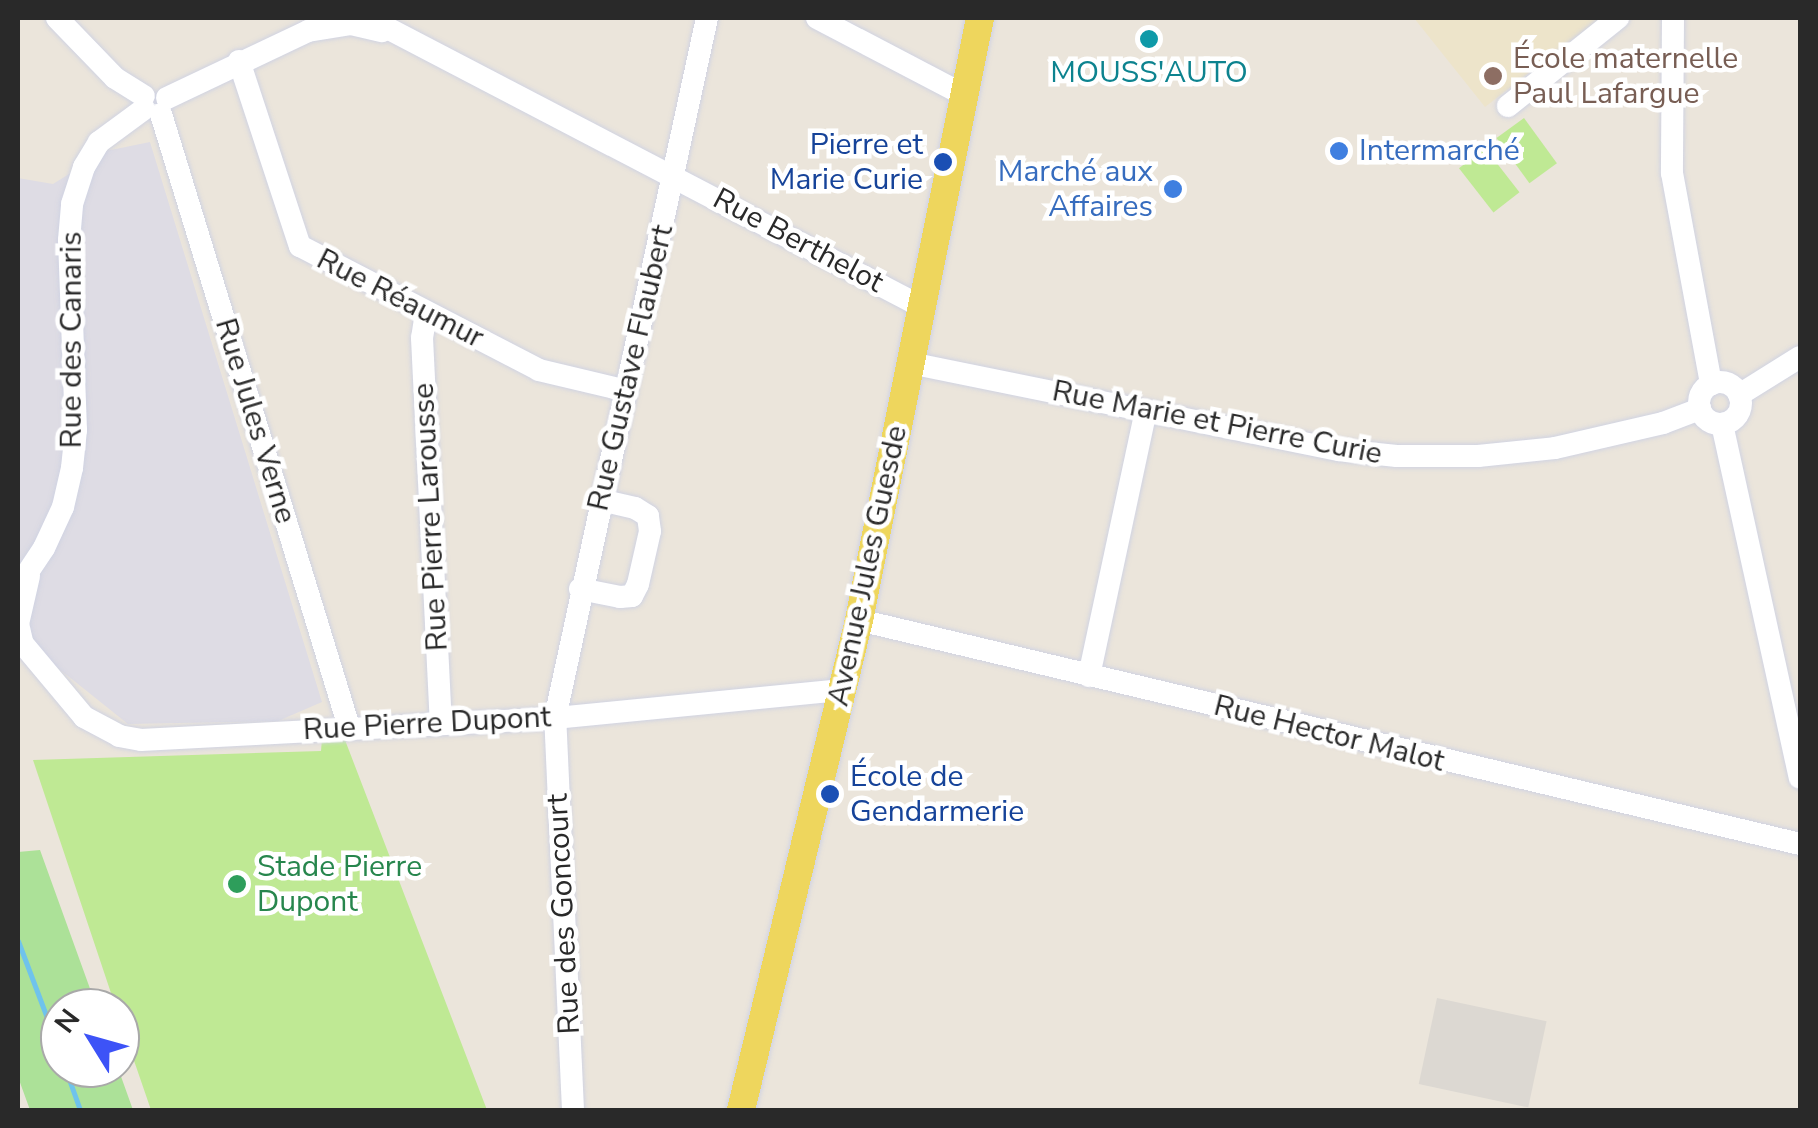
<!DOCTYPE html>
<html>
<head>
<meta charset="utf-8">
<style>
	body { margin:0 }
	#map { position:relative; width:1818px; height:1128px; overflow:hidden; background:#ebe5db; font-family:"Nunito Sans",sans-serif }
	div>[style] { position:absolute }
	.industrial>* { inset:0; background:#dedce4 }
	.education>* { inset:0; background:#ede4ca }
	.green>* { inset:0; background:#ace198 }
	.pitch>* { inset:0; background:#bfe994; transform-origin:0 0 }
	.plaza>* { inset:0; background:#dcd8d2; transform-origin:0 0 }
	.stream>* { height:5px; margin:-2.5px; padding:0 2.5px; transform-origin:2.5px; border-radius:2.5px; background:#6fc3ec }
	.roads { filter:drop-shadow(0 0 2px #d0d3e2) drop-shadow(0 0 2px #d0d3e2) }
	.minor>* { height:22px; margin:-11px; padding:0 11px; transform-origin:11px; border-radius:11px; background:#fff }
	.minor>.ring { margin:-11px; padding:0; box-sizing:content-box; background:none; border:22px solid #fff; border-radius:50% }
	.major>* { height:28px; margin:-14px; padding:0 14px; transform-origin:14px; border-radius:14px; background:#eed65d }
	.dots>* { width:28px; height:28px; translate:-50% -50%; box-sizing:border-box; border:5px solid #fff; border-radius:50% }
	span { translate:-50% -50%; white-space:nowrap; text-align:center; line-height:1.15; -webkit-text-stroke:9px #fff; paint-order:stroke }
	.education-label { font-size:30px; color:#785e54 }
	.left { translate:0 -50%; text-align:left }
	.culture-label { font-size:30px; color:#0d838f }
	.transit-label { font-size:30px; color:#164399 }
	.right { translate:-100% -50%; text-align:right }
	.shop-label { font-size:30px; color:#366cbe }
	.street-label { font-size:30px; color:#292929 }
	.leisure-label { font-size:30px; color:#27864d }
	.frame { position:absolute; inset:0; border:20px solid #292929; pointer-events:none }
	.north { position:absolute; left:40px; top:988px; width:100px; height:100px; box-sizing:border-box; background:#fff; border:2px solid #a9a9a9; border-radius:50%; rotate:307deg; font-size:28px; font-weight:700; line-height:40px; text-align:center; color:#292929 }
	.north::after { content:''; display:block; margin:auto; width:35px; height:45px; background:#3d53f7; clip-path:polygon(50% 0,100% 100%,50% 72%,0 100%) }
</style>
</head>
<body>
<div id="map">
	<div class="industrial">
		<div style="clip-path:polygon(150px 142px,322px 702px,278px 721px,128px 724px,53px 664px,18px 622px,18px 178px,53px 184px,106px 151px)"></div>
	</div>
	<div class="education">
		<div style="clip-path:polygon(1414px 18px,1600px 18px,1485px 107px)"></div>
	</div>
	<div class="green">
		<div style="clip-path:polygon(40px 850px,97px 1008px,60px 1008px,60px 1068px,118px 1068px,133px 1110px,30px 1110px,18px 1077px,18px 852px)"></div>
	</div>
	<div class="pitch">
		<div style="left:1524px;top:118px;width:56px;height:34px;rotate:54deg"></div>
		<div style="left:1485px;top:148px;width:56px;height:33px;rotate:52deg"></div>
		<div style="clip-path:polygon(322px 739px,345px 740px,487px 1110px,151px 1110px,120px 1020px,120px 1008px,116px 1008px,33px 760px,321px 751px)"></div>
	</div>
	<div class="plaza">
		<div style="left:1437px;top:998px;width:112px;height:88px;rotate:12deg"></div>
	</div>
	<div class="stream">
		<div style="left:18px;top:941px;width:119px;rotate:69.3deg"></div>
		<div style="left:65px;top:1068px;width:45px;rotate:70.3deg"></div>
	</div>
	<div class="roads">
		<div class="minor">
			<div style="left:57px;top:18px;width:83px;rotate:46deg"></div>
			<div style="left:115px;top:78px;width:34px;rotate:32deg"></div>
			<div style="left:368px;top:18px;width:625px;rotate:27.55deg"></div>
			<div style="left:817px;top:18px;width:166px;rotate:27.6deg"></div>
			<div style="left:1673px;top:18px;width:155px;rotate:90.4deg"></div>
			<div style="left:1672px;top:173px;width:215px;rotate:79.5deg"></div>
			<div style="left:239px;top:61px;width:195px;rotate:71.8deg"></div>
			<div style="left:300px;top:246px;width:269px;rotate:27.4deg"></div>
			<div style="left:539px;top:370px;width:90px;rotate:13.4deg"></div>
			<div style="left:167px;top:98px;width:156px;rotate:-25.4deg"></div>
			<div style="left:308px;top:31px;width:44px;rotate:-9.2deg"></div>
			<div style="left:351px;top:24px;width:32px;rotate:13deg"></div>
			<div style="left:1508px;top:106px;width:141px;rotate:-38.7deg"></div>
			<div style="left:161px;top:114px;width:641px;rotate:72.95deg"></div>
			<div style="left:426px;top:313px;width:25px;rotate:99deg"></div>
			<div style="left:422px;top:338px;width:384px;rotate:87.2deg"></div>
			<div style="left:910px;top:363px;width:438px;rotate:11.5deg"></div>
			<div style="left:1339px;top:450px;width:58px;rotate:5.9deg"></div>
			<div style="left:1397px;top:456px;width:81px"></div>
			<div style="left:1478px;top:456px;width:77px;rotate:-5.9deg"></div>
			<div style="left:1555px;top:448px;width:111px;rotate:-13deg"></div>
			<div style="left:1663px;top:423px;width:40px;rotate:-21deg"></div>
			<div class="ring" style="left:1699px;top:382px;width:20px;height:20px"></div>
			<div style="left:1739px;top:395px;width:72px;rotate:-31.9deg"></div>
			<div style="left:1722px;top:424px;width:362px;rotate:77.6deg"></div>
			<div style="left:18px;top:587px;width:47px;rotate:-56.3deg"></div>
			<div style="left:44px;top:548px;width:45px;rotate:-65.1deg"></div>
			<div style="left:63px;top:507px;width:40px;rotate:-77deg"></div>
			<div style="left:72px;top:468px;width:38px;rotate:-84deg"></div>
			<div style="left:76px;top:430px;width:190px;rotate:-92.1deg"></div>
			<div style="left:69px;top:240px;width:36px;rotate:-85deg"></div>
			<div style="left:72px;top:204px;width:39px;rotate:-72deg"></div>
			<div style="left:84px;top:167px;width:29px;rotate:-59deg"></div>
			<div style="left:99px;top:142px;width:56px;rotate:-36.3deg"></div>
			<div style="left:580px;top:589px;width:41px;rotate:11.3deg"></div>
			<div style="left:620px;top:597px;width:12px;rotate:-5deg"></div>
			<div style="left:632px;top:596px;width:13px;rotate:-63deg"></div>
			<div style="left:638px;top:584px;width:54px;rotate:-77.2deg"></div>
			<div style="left:650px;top:531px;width:15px;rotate:-98deg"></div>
			<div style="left:648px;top:516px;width:15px;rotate:-148deg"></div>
			<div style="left:635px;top:508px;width:35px;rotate:-167deg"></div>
			<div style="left:859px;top:620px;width:967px;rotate:13.39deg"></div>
			<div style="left:18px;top:638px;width:103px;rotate:50.1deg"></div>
			<div style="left:84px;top:717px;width:40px;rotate:28deg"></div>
			<div style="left:119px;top:736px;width:22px;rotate:10deg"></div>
			<div style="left:141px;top:740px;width:415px;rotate:-3deg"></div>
			<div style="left:555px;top:718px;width:288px;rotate:-5.6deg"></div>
			<div style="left:22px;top:641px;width:17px;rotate:-103deg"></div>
			<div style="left:18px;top:624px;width:49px;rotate:-77.1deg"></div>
			<div style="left:1089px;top:676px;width:271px;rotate:-77.9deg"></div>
			<div style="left:573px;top:1110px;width:392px;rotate:-92.6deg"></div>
			<div style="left:555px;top:718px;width:716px;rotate:-77.75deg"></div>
		</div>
		<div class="major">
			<div style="left:741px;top:1110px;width:504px;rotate:-76.46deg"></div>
			<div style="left:859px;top:620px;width:614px;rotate:-78.64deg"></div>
		</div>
	</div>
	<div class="dots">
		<div style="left:1149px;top:39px;background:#0f9aa8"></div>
		<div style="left:1493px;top:76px;background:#8d6e63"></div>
		<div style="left:1339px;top:151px;background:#3f7fe0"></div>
		<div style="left:943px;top:162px;background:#1a4fb4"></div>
		<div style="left:1173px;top:189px;background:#3f7fe0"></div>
		<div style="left:830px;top:794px;background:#1a4fb4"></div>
		<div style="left:237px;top:884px;background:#2e9e5b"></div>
	</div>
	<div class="education-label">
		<span class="left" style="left:1513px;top:76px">École maternelle<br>Paul Lafargue</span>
	</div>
	<div class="culture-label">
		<span style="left:1149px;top:73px">MOUSS'AUTO</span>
	</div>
	<div class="transit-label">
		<span class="right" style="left:923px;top:162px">Pierre et<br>Marie Curie</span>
		<span class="left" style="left:850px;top:794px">École de<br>Gendarmerie</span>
	</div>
	<div class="shop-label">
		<span class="left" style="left:1359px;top:151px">Intermarché</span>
		<span class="right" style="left:1153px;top:189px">Marché aux<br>Affaires</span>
	</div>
	<div class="street-label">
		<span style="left:798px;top:241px;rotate:28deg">Rue Berthelot</span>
		<span style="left:400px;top:299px;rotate:27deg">Rue Réaumur</span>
		<span style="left:72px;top:340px;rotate:-90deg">Rue des Canaris</span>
		<span style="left:631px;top:368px;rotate:-77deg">Rue Gustave Flaubert</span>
		<span style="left:255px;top:421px;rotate:73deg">Rue Jules Verne</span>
		<span style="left:1217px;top:423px;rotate:11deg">Rue Marie et Pierre Curie</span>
		<span style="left:431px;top:517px;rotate:-93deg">Rue Pierre Larousse</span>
		<span style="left:868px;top:566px;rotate:-78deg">Avenue Jules Guesde</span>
		<span style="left:427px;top:724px;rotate:-3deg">Rue Pierre Dupont</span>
		<span style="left:1329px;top:734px;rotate:14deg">Rue Hector Malot</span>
		<span style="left:564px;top:914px;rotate:-93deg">Rue des Goncourt</span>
	</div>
	<div class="leisure-label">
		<span class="left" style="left:257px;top:884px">Stade Pierre<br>Dupont</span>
	</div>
	<div class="frame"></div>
	<div class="north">N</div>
</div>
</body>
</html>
